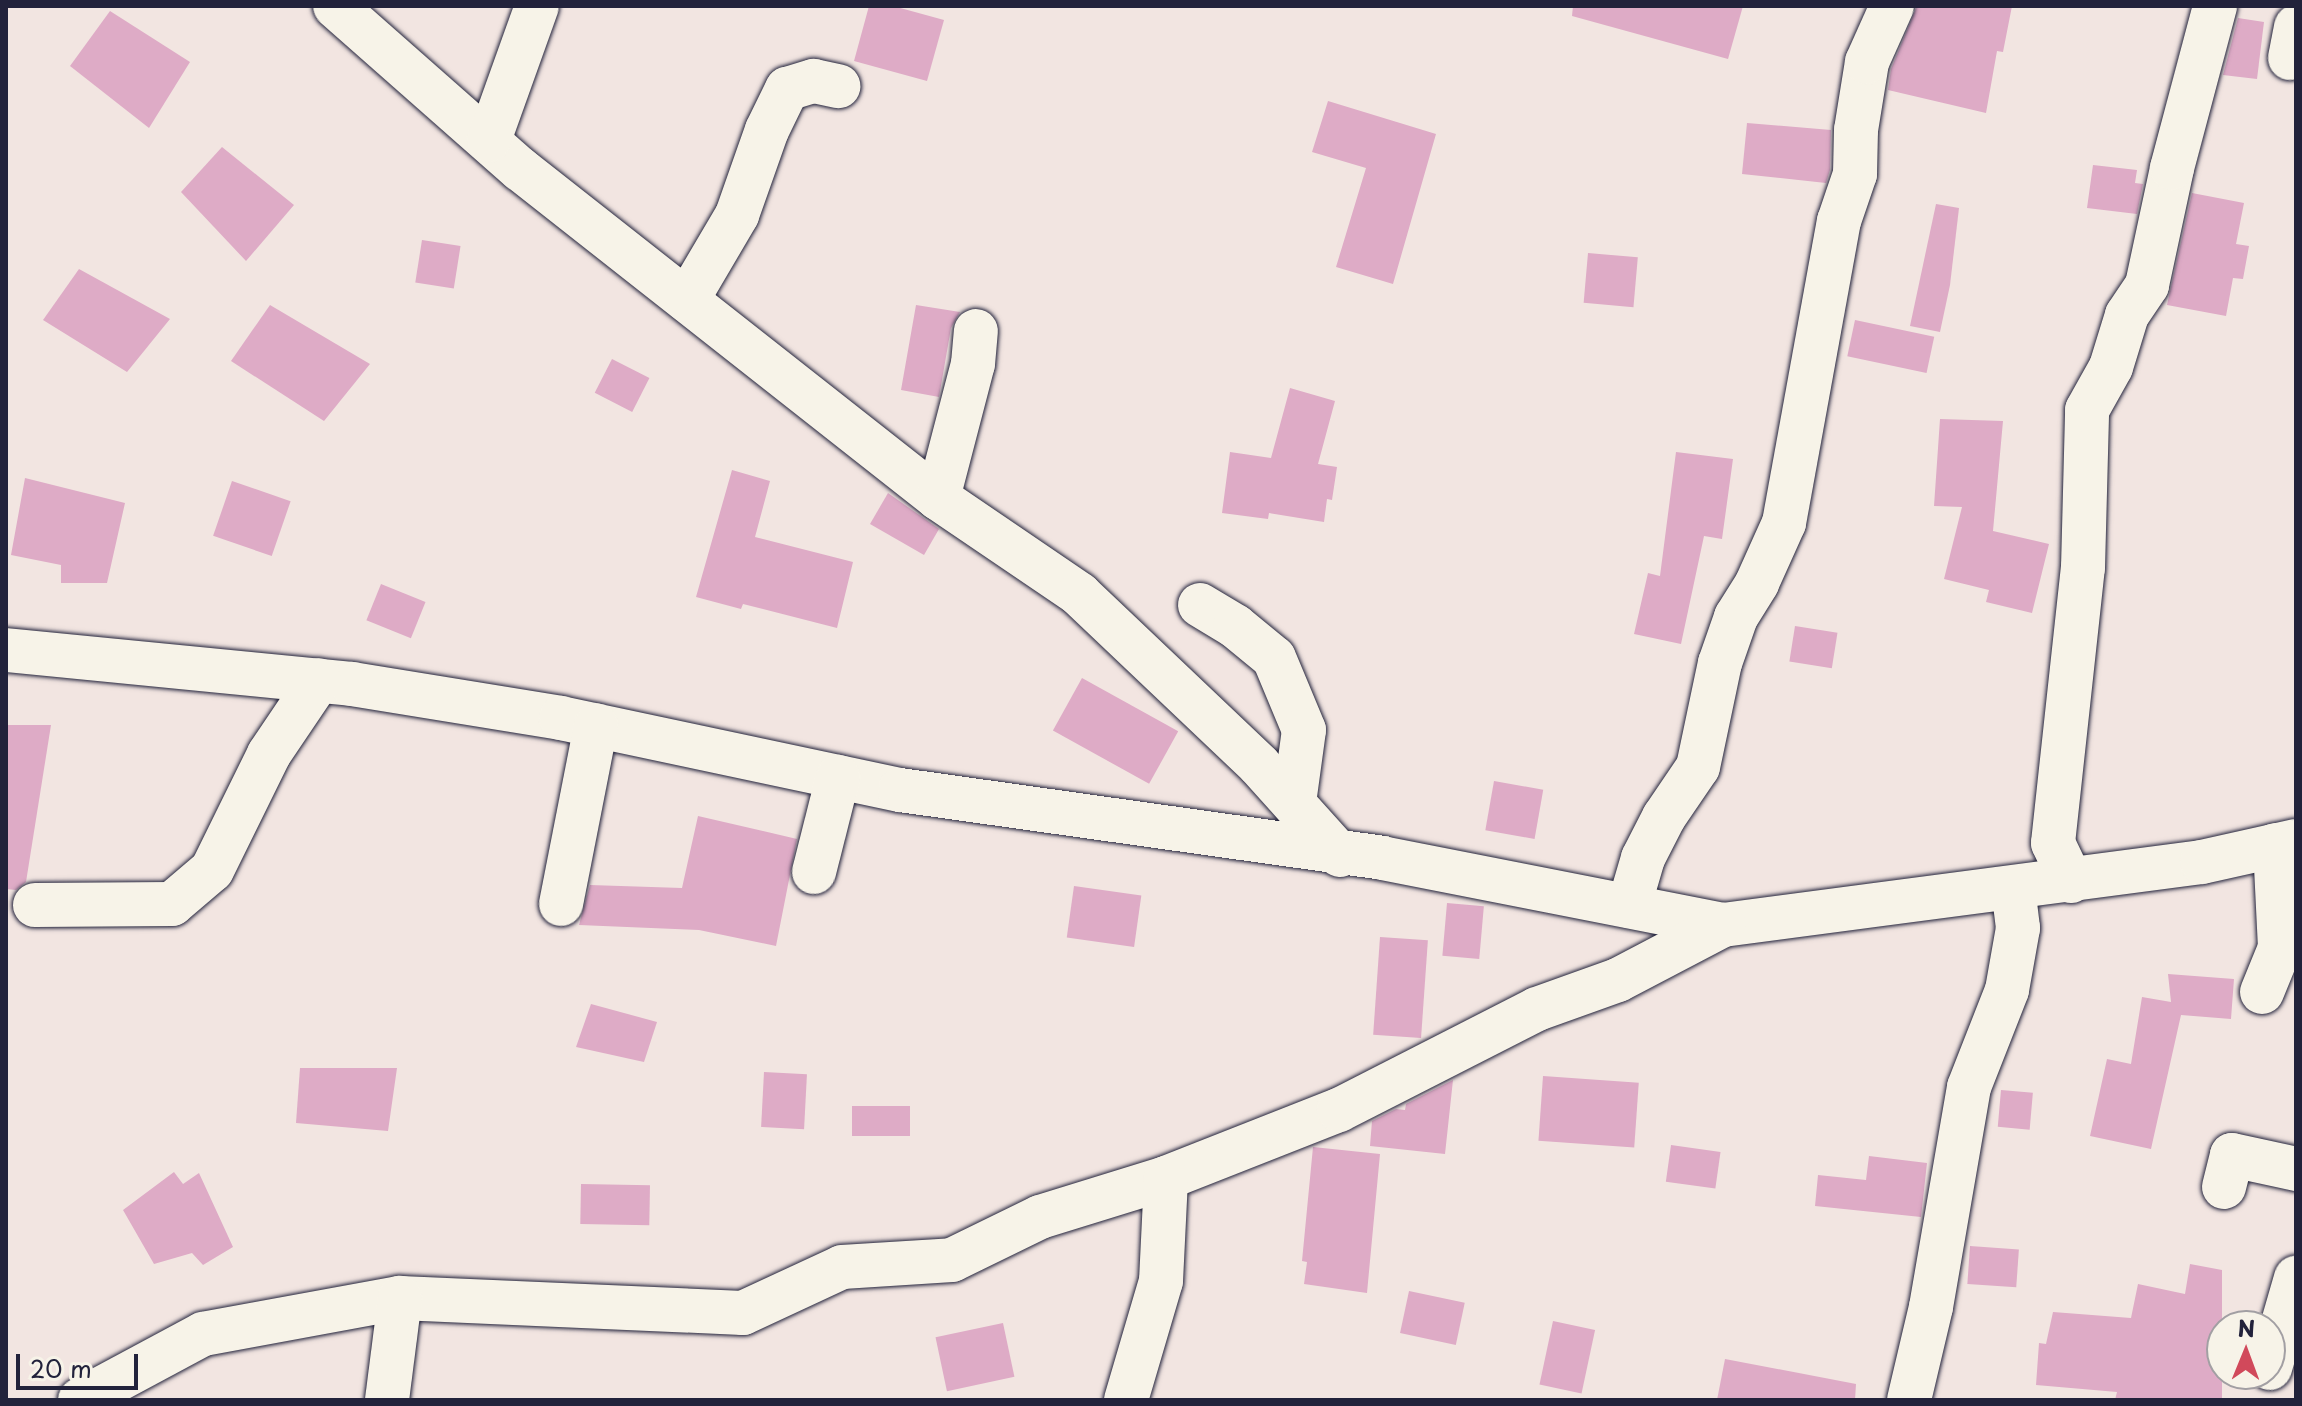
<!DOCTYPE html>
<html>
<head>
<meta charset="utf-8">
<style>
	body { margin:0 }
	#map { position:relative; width:2302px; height:1406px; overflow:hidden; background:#f2e5e1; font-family:"Playpen Sans",sans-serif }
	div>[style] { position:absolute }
	.building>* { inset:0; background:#deabc6; transform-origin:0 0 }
	.roads { filter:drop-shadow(0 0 2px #22223b) drop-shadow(0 0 2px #22223b) }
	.minor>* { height:44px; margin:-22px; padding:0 22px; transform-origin:22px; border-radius:22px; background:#f7f3e8 }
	span { translate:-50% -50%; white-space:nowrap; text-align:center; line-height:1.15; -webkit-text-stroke:8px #f7f3e8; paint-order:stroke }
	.frame { position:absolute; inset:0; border:8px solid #22223b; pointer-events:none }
	.north { position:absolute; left:2206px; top:1310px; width:80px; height:80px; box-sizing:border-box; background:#f7f3e8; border:2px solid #a29fa3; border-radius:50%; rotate:1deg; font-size:22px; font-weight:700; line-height:32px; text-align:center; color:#22223b }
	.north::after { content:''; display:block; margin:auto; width:28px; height:36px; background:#d1495b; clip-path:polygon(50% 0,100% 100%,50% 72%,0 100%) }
	.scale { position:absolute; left:16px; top:1354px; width:122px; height:36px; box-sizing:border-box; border:4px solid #22223b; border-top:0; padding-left:10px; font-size:24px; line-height:28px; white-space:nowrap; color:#22223b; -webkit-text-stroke:6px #f7f3e8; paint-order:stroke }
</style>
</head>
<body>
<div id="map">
	<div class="building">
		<div style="clip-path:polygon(869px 6px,893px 6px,944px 20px,927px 81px,854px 61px)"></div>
		<div style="clip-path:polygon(1573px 6px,1743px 6px,1728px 59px,1572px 16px)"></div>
		<div style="clip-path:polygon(1917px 6px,2012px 6px,2003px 52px,1997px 51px,1986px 113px,1888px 90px,1891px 69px)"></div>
		<div style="clip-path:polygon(110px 11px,190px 62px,149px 128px,70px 66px)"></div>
		<div style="clip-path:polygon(2238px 18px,2264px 22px,2257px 79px,2223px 75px)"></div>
		<div style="clip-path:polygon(1328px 101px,1436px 134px,1393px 284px,1336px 267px,1366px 168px,1312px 152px)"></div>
		<div style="clip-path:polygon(1747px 123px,1831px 130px,1830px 170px,1826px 183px,1742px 174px)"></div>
		<div style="clip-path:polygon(222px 147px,294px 205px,246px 261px,181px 192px)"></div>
		<div style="clip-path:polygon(2093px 165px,2137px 170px,2135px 183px,2143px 184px,2137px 214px,2087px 208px)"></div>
		<div style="clip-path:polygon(2192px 193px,2244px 203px,2236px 244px,2249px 246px,2243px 279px,2233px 278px,2226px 316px,2167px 305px)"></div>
		<div style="clip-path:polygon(1936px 204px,1959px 208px,1950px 285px,1940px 332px,1910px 326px)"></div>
		<div style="left:422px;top:240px;width:39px;height:43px;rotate:9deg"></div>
		<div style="left:1588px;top:253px;width:50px;height:50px;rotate:5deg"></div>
		<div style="clip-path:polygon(79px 269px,170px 319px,127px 372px,43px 320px)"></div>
		<div style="clip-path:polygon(270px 305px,370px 364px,324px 421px,231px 361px)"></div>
		<div style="clip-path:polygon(916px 305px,960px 312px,951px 328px,939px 397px,901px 390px)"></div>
		<div style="left:1855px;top:320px;width:81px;height:37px;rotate:12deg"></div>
		<div style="left:612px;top:359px;width:42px;height:38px;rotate:27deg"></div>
		<div style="clip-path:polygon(1290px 388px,1335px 401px,1318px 464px,1337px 467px,1332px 500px,1327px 499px,1324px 522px,1269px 513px,1268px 519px,1222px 513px,1230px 452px,1271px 458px)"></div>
		<div style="clip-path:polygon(1940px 419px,2003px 421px,1993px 531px,2049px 544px,2032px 613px,1986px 602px,1989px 590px,1944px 579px,1962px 507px,1934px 506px)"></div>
		<div style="clip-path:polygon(1676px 452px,1733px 459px,1722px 539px,1704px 536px,1681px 644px,1634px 634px,1648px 573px,1660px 576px)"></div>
		<div style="clip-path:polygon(732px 470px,770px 481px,755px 537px,853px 562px,837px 628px,743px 604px,741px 609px,696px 597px)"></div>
		<div style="clip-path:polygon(25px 478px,125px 503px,107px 583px,61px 583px,61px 565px,11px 555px)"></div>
		<div style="left:232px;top:481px;width:62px;height:58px;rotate:19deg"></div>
		<div style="clip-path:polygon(888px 493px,939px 529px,924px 555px,870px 524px)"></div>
		<div style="left:381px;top:584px;width:48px;height:39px;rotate:22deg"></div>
		<div style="left:1795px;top:626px;width:43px;height:36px;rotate:9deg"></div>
		<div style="left:1082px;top:678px;width:110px;height:60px;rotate:29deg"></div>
		<div style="clip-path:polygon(6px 725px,51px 725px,26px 882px,16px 890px,6px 889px)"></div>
		<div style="left:1494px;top:781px;width:50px;height:50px;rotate:10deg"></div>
		<div style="clip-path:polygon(698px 816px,797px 839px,776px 946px,699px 930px,579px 925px,590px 885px,682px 888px)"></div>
		<div style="left:1074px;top:886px;width:68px;height:52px;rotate:8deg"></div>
		<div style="left:1447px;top:903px;width:37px;height:53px;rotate:5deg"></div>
		<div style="left:1380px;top:937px;width:48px;height:98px;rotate:4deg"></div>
		<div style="clip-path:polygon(2168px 974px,2234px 979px,2231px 1019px,2181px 1015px,2151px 1149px,2090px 1136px,2107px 1059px,2131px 1064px,2142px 997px,2171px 1002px)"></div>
		<div style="clip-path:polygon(591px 1004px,657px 1022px,644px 1062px,576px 1047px)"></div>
		<div style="clip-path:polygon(300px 1068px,397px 1068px,388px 1131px,296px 1123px)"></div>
		<div style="left:764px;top:1072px;width:43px;height:55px;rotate:3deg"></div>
		<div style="left:1543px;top:1076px;width:96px;height:65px;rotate:4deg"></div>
		<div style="clip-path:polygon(1453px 1080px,1445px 1154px,1370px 1146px,1372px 1121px,1396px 1109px,1405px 1110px,1406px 1104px)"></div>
		<div style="left:2001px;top:1090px;width:32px;height:37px;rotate:5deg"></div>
		<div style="left:852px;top:1106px;width:58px;height:30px"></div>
		<div style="left:1671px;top:1145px;width:50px;height:37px;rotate:8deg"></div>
		<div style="clip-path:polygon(1313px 1147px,1380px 1154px,1367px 1293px,1304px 1284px,1307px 1262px,1302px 1261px)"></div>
		<div style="clip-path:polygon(1869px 1156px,1927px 1163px,1921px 1217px,1815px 1206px,1818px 1175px,1866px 1180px)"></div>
		<div style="clip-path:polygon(174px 1172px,183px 1184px,199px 1173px,233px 1247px,203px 1265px,192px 1253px,154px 1264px,123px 1210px)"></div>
		<div style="left:581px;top:1184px;width:69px;height:40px;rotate:1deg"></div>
		<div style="left:1970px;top:1246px;width:49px;height:38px;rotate:4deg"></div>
		<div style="clip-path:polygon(2190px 1264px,2222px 1270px,2222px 1400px,2115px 1400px,2117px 1392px,2036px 1385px,2039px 1343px,2046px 1344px,2053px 1312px,2131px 1318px,2138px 1284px,2185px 1294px)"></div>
		<div style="left:1409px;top:1291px;width:57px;height:43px;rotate:12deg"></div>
		<div style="left:1553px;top:1321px;width:43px;height:65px;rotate:12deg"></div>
		<div style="left:1003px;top:1323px;width:55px;height:69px;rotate:78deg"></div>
		<div style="clip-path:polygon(1725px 1359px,1856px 1384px,1855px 1400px,1717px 1400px)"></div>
	</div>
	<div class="roads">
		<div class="minor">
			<div style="left:335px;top:6px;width:247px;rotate:41.4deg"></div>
			<div style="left:520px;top:169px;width:532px;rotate:38.21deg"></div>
			<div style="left:938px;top:498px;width:171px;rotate:34.2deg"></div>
			<div style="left:1079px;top:594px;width:248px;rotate:43.5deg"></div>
			<div style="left:1259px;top:765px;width:121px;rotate:48deg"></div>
			<div style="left:2290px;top:58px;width:32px;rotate:-79deg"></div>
			<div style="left:489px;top:140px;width:142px;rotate:-70.3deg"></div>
			<div style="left:687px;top:300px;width:99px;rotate:-59.5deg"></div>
			<div style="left:737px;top:215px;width:90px;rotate:-70.6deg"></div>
			<div style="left:767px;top:130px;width:46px;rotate:-64deg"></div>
			<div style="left:787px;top:89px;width:28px;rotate:-17deg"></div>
			<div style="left:814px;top:81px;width:25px;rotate:12deg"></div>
			<div style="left:938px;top:498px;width:138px;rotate:-75.4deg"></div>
			<div style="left:973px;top:364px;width:33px;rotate:-85deg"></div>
			<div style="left:1200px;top:605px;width:41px;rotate:31deg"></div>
			<div style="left:1235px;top:626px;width:50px;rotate:39.4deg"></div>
			<div style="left:1274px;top:658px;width:78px;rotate:67.4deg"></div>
			<div style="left:1304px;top:730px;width:74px;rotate:97.8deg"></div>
			<div style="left:6px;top:650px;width:348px;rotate:5.6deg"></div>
			<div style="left:352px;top:684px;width:212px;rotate:9.2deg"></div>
			<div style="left:561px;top:718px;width:347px;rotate:12deg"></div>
			<div style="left:900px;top:790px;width:487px;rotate:8deg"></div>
			<div style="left:1382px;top:858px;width:348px;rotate:11.1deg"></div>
			<div style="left:1723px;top:925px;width:483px;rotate:-7.5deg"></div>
			<div style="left:2202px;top:862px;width:96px;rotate:-12.6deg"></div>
			<div style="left:814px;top:872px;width:98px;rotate:-75.8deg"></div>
			<div style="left:2071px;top:881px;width:42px;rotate:-115.3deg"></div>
			<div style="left:2053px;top:843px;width:277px;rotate:-83.8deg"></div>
			<div style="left:2083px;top:568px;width:158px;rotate:-88.5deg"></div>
			<div style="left:2087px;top:410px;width:49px;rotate:-60.8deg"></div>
			<div style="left:2111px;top:367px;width:54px;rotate:-72.9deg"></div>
			<div style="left:2127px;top:315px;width:36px;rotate:-56deg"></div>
			<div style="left:2147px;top:285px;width:120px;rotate:-77.9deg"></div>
			<div style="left:2172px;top:168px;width:168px;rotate:-75.1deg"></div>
			<div style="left:561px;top:904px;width:182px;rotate:-78.9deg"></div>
			<div style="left:35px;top:905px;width:137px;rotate:-0.4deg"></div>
			<div style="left:172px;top:904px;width:52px;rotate:-40.4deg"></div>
			<div style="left:212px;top:870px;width:129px;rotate:-63.8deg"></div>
			<div style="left:269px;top:754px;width:89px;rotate:-56deg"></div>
			<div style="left:1629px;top:906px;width:50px;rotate:-73.7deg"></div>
			<div style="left:1643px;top:858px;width:46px;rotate:-62.9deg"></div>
			<div style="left:1664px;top:817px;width:60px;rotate:-55.8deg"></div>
			<div style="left:1698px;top:767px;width:106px;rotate:-78.1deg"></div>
			<div style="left:1720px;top:663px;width:49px;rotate:-70.8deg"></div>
			<div style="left:1736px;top:617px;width:40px;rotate:-58deg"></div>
			<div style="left:1757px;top:583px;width:66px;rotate:-65.8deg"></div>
			<div style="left:1784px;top:523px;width:307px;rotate:-79.7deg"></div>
			<div style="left:1839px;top:221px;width:50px;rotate:-71.2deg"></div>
			<div style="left:1855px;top:174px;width:44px;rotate:-88.7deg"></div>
			<div style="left:1856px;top:130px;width:69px;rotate:-80.8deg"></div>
			<div style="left:1867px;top:62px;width:61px;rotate:-65.9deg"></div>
			<div style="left:2262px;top:992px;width:48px;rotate:-67.8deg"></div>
			<div style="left:2280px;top:948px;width:103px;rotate:-92.8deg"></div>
			<div style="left:2224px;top:1187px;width:33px;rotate:-76deg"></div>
			<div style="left:2232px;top:1155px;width:66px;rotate:12.3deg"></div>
			<div style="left:2270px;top:1368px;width:94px;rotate:-73.9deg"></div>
			<div style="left:80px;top:1400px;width:140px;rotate:-28.2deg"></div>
			<div style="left:203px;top:1334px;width:200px;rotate:-10.4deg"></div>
			<div style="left:400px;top:1298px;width:343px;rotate:2.5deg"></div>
			<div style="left:743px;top:1313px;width:109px;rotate:-24.9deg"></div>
			<div style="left:842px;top:1267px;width:110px;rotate:-3.6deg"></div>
			<div style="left:952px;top:1260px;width:98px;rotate:-26deg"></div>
			<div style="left:1040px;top:1217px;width:132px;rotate:-17.2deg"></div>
			<div style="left:1166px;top:1178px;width:186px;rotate:-21.5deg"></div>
			<div style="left:1339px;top:1110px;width:222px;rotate:-27deg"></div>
			<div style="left:1537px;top:1009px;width:86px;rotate:-19.7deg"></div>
			<div style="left:1618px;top:980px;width:119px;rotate:-27.6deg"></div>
			<div style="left:387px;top:1400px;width:103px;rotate:-82.7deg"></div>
			<div style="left:1126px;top:1400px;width:124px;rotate:-73.6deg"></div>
			<div style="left:1161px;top:1281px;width:103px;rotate:-87.2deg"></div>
			<div style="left:1909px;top:1400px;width:96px;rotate:-76.7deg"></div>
			<div style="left:1931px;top:1307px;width:223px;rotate:-80.2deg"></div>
			<div style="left:1969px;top:1087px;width:104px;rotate:-68.6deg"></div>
			<div style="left:2007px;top:990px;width:63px;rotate:-79.9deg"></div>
			<div style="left:2018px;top:928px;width:39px;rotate:-97deg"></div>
		</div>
	</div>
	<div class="frame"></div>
	<div class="north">N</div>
	<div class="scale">20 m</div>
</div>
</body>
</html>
